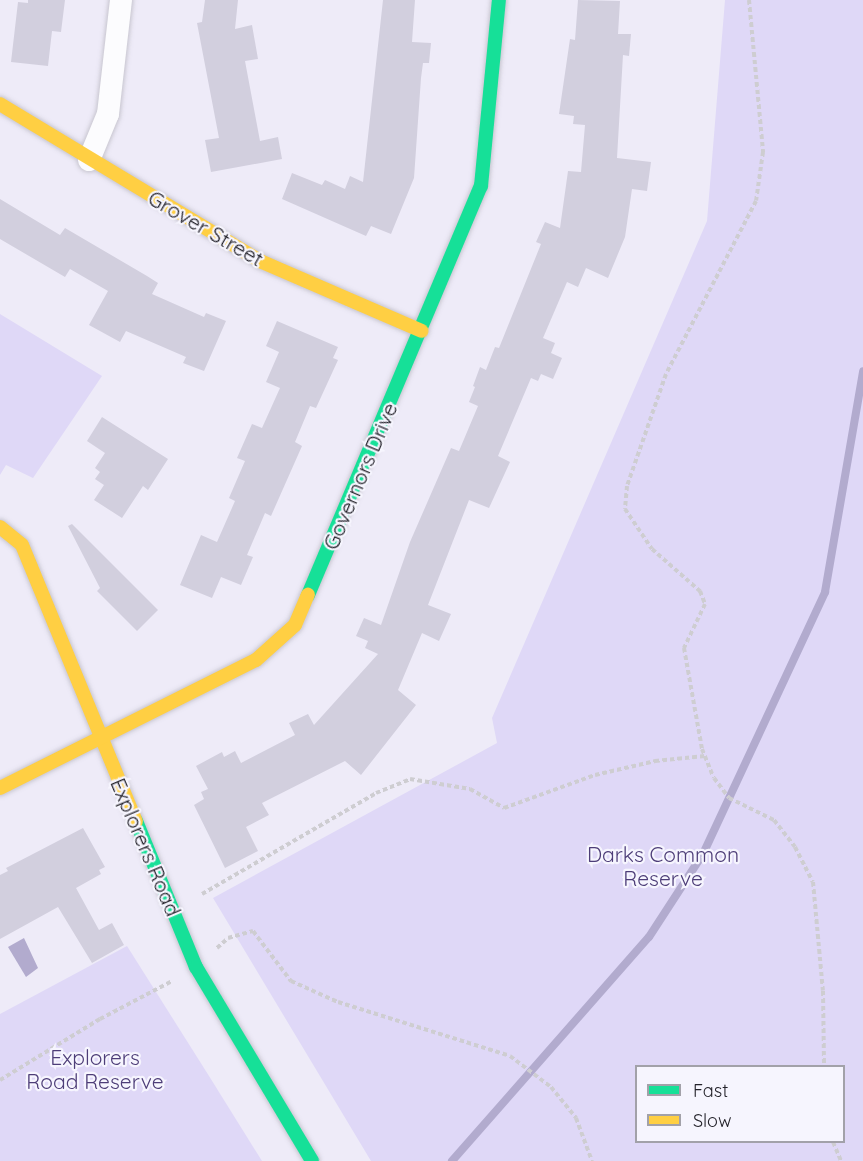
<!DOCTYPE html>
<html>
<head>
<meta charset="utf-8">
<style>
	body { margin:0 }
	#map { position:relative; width:863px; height:1161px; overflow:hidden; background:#eeebf8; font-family:Quicksand,sans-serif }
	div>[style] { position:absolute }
	.green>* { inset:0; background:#dfd8f7 }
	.water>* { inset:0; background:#b2abce }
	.stream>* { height:8px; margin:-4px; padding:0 4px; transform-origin:4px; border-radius:4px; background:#b2abce }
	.building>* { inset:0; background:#d2cfde }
	.path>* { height:4px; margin-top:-2px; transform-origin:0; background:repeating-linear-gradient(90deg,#cecdd1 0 4.5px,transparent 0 7.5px) }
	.roads { filter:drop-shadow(0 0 2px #c8c6d0) drop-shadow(0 0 2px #c8c6d0) }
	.street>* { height:22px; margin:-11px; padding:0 11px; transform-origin:11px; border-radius:11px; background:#fcfcfe }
	.fast>* { height:14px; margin:-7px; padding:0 7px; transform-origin:7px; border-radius:7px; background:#16e098 }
	.slow>* { height:14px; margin:-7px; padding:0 7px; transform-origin:7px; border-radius:7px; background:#ffcf43 }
	span { translate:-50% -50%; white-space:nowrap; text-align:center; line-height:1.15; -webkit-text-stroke:4.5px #f6f5fe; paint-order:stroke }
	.street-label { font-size:21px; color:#23222a }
	.park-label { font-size:21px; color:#4d3d78 }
	.legend { position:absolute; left:635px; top:1065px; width:210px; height:78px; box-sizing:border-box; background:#f6f5fe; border:2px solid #a2a1a9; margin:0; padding:8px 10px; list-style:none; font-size:18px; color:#23222a }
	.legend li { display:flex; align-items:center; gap:12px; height:30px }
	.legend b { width:30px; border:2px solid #a2a1a9 }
</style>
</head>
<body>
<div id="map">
	<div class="green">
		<div style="clip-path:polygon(evenodd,725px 0,863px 0,863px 1161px,371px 1161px,213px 898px,497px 743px,492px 718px,707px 221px,725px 0,636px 1066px,844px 1066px,844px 1142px,636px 1142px,636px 1066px)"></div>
		<div style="clip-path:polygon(0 314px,102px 376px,33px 478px,6px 465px,0 475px)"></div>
		<div style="clip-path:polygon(127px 946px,209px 1076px,262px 1161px,0 1161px,0 1014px)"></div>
	</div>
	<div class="water">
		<div style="clip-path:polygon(24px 938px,38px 968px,26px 977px,8px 947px)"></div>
	</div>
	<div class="stream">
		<div style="left:452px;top:1161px;width:298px;rotate:-48.7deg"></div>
		<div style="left:649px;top:937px;width:99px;rotate:-57deg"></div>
		<div style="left:703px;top:854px;width:289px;rotate:-65deg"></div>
		<div style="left:825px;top:592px;width:224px;rotate:-80.2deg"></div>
	</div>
	<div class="building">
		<div style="clip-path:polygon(28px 0,65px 0,61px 32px,52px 31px,48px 66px,11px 62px,18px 2px,28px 3px)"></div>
		<div style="clip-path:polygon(205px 0,238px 0,235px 29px,252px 25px,258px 59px,245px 61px,260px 141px,278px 137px,282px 159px,211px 172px,205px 140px,219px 138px,197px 23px,202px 22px)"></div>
		<div style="clip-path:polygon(383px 0,415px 0,412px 42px,431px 43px,429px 63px,423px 63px,421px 78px,414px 178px,391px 234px,371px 226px,366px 236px,282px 199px,292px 173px,322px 185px,325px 180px,345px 189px,350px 176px,363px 182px)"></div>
		<div style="clip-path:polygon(578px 0,620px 1px,618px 34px,631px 34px,629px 56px,623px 55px,617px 158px,651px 162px,647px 191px,632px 189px,625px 237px,608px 278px,586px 268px,578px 287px,567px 282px,543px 338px,555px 343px,551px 353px,562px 358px,553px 379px,541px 374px,538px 381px,531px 378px,498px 456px,510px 462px,489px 508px,469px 500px,428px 605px,451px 614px,439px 641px,422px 633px,398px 690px,416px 705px,361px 775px,345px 761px,262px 803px,269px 815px,246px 827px,258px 851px,225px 868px,194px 805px,204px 799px,201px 792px,208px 789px,196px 766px,222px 752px,224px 757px,235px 751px,241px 763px,295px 735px,289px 723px,308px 714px,314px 725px,378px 654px,365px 648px,368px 641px,356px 636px,364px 618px,381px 625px,410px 542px,451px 448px,459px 451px,478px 406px,469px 402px,475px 387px,473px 386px,480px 367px,486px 370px,495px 347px,499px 348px,541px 244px,536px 242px,545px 222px,560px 228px,568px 171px,581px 172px,585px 125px,573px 124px,574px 116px,559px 114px,570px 39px,575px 40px)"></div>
		<div style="clip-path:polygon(0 199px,60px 235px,65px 228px,147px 276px,158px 283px,152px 294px,204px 317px,206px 313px,226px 321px,204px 371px,183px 363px,186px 357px,126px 331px,120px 342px,89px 325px,108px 291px,70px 269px,65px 277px,0 239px)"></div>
		<div style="clip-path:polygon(277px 321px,338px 347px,333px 358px,338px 360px,316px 408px,310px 406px,295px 442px,302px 446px,271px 516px,265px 513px,247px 555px,253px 557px,241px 585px,221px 577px,212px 598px,180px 585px,201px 535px,217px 542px,235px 501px,229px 498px,245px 461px,237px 458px,252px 424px,262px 428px,280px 388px,266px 382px,279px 352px,266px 346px)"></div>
		<div style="clip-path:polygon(102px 417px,168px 459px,148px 490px,143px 486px,122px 518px,94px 500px,104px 485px,95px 479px,100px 472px,95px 468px,105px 453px,87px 441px)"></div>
		<div style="clip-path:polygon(72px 524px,158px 610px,137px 631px,97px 591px,100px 588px,68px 526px)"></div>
		<div style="clip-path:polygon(83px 828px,105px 867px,99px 870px,101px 874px,76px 888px,99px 930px,112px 923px,124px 945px,92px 963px,58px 907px,0 939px,0 875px,8px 871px,6px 868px)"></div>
	</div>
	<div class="path">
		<div style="left:749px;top:0;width:153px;rotate:84.7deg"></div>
		<div style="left:763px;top:152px;width:49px;rotate:98.1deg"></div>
		<div style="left:756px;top:201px;width:195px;rotate:117.5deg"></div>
		<div style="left:666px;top:374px;width:119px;rotate:109.2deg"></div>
		<div style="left:627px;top:486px;width:23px;rotate:95deg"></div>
		<div style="left:625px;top:509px;width:48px;rotate:56deg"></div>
		<div style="left:652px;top:549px;width:64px;rotate:41.2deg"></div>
		<div style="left:700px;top:591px;width:14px;rotate:69deg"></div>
		<div style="left:705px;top:604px;width:49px;rotate:115.5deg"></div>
		<div style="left:684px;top:648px;width:103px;rotate:79.9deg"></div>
		<div style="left:702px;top:749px;width:31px;rotate:68deg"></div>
		<div style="left:714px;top:778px;width:25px;rotate:53deg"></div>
		<div style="left:729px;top:798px;width:50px;rotate:26.1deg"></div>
		<div style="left:774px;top:820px;width:34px;rotate:52deg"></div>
		<div style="left:795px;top:847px;width:39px;rotate:63deg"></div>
		<div style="left:813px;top:882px;width:109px;rotate:84.8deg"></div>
		<div style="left:823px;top:991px;width:75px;rotate:89.2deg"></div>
		<div style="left:202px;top:894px;width:201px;rotate:-30.1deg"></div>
		<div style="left:376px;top:793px;width:37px;rotate:-22deg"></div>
		<div style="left:410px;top:779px;width:61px;rotate:9.5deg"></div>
		<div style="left:470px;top:789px;width:39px;rotate:29deg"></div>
		<div style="left:504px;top:808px;width:97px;rotate:-19.9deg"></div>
		<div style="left:595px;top:775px;width:62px;rotate:-13.1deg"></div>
		<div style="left:655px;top:761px;width:50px;rotate:-5.7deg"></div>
		<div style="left:217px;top:948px;width:15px;rotate:-42deg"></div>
		<div style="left:228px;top:938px;width:26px;rotate:-16deg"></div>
		<div style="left:253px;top:931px;width:63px;rotate:52.8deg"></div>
		<div style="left:291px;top:981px;width:51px;rotate:24.1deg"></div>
		<div style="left:338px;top:1002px;width:180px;rotate:17.4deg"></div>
		<div style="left:510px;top:1056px;width:51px;rotate:37.1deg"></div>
		<div style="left:551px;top:1087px;width:40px;rotate:51deg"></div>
		<div style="left:576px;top:1118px;width:46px;rotate:69.6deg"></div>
		<div style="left:0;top:1080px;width:117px;rotate:-31.4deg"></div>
		<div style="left:100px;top:1019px;width:81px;rotate:-27.8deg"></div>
		<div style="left:833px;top:1142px;width:21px;rotate:67deg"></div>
	</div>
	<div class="roads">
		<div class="street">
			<div style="left:89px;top:160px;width:50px;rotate:-67.6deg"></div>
			<div style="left:108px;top:114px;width:115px;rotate:-83.5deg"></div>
		</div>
		<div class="fast">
			<div style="left:308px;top:595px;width:444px;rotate:-67.1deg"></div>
			<div style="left:481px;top:186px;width:187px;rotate:-84.5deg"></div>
			<div style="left:136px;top:821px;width:158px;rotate:67.7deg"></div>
			<div style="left:196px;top:967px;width:226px;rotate:59.1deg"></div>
		</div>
		<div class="slow">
			<div style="left:0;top:104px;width:304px;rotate:31.1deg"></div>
			<div style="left:260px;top:261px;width:176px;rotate:23.4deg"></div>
			<div style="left:0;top:527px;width:28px;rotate:39deg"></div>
			<div style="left:22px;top:545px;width:299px;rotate:67.6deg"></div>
			<div style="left:0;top:788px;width:286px;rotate:-26.6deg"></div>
			<div style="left:256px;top:660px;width:52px;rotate:-41.9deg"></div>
			<div style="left:295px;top:625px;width:33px;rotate:-67deg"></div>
		</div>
	</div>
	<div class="street-label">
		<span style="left:206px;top:228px;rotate:30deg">Grover Street</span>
		<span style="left:360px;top:476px;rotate:-67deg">Governors Drive</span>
		<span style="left:146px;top:847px;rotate:67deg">Explorers Road</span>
	</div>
	<div class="park-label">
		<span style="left:663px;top:866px">Darks Common<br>Reserve</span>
		<span style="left:95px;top:1069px">Explorers<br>Road Reserve</span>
	</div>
	<ul class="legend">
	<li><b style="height:8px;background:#16e098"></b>Fast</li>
	<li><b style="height:8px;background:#ffcf43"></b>Slow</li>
	</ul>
</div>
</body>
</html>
